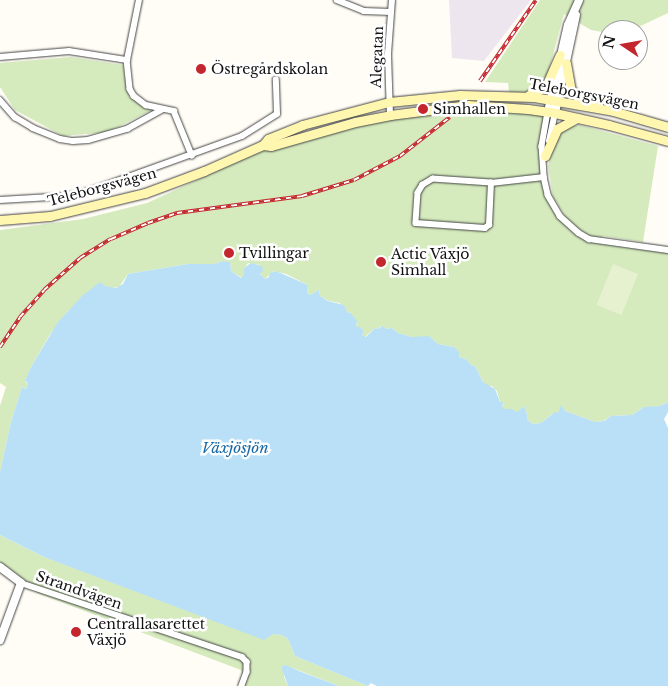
<!DOCTYPE html>
<html>
<head>
<meta charset="utf-8">
<style>
	body { margin:0 }
	#map { position:relative; width:668px; height:686px; overflow:hidden; background:#fffdf5; font-family:"Libre Baskerville",serif }
	div>[style] { position:absolute }
	.industrial>* { inset:0; background:#eee6ef }
	.green>* { inset:0; background:#d5ebbd }
	.pitch>* { inset:0; background:#e6f2cf; transform-origin:0 0 }
	.water>* { inset:0; background:#b9e0f7 }
	.roads { filter:drop-shadow(0 0 1px #444) drop-shadow(0 0 1px #444) }
	.minor>* { height:5.5px; margin:-2.75px; padding:0 2.75px; transform-origin:2.75px; border-radius:2.75px; background:#fff }
	.tertiary>* { height:8px; margin:-4px; padding:0 4px; transform-origin:4px; border-radius:4px; background:#fff }
	.secondary>* { height:9px; margin:-4.5px; padding:0 4.5px; transform-origin:4.5px; border-radius:4.5px; background:#fff6b0 }
	.rail>* { height:4px; margin-top:-2px; transform-origin:0; background:repeating-linear-gradient(90deg,#fff 0 5.5px,#c4262e 0 11px); box-sizing:border-box; border-block:1px solid #c4262e }
	.dots>* { width:14px; height:14px; translate:-50% -50%; box-sizing:border-box; border:2px solid #fff; border-radius:50% }
	span { translate:-50% -50%; white-space:nowrap; text-align:center; line-height:1.15; -webkit-text-stroke:5px #fff; paint-order:stroke }
	.street-label { font-size:14px; color:#111 }
	.poi-label { font-size:14px; color:#111 }
	.left { translate:0 -50%; text-align:left }
	.water-label { font-size:15px; color:#1768a6; font-style:italic }
	.north { position:absolute; left:598px; top:20px; width:50px; height:50px; box-sizing:border-box; background:#fff; border:1px solid #a0a0a0; border-radius:50%; rotate:282deg; font-size:14px; font-weight:700; line-height:20px; text-align:center; color:#111 }
	.north::after { content:''; display:block; margin:auto; width:18px; height:22px; background:#c4262e; clip-path:polygon(50% 0,100% 100%,50% 72%,0 100%) }
</style>
</head>
<body>
<div id="map">
	<div class="industrial">
		<div style="clip-path:polygon(449px 0,531px 0,484px 61px,452px 58px)"></div>
	</div>
	<div class="green">
		<div style="clip-path:polygon(540px 0,668px 0,668px 13px,632px 30px,608px 30px,608px 33px,591px 30px,564px 14px,547px 77px,541px 89px,525px 93px,509px 92px,508px 83px,485px 82px)"></div>
		<div style="clip-path:polygon(71px 57px,123px 65px,129px 97px,154px 109px,108px 132px,63px 136px,15px 110px,0 87px,0 63px)"></div>
		<div style="clip-path:polygon(468px 105px,555px 113px,545px 156px,546px 186px,560px 216px,589px 239px,668px 250px,668px 402px,660px 406px,642px 408px,632px 415px,611px 416px,603px 421px,595px 422px,565px 411px,561px 406px,558px 414px,552px 414px,541px 423px,532px 424px,528px 420px,525px 406px,517px 413px,512px 409px,504px 409px,502px 407px,504px 402px,500px 402px,497px 391px,492px 386px,488px 386px,483px 382px,475px 366px,471px 365px,466px 359px,459px 357px,459px 353px,454px 347px,438px 344px,430px 337px,412px 337px,398px 333px,392px 328px,387px 329px,381px 326px,378px 329px,375px 328px,365px 337px,362px 335px,364px 332px,359px 327px,356px 327px,357px 323px,351px 313px,347px 312px,340px 303px,329px 301px,320px 296px,319px 290px,310px 295px,307px 293px,308px 285px,286px 274px,274px 271px,265px 279px,261px 276px,260px 265px,248px 263px,244px 269px,244px 275px,242px 278px,231px 271px,230px 262px,223px 261px,214px 264px,188px 264px,128px 274px,119px 287px,110px 288px,102px 285px,67px 312px,49px 336px,31px 367px,25px 382px,28px 383px,26px 389px,22px 387px,11px 422px,0 472px,0 406px,6px 387px,0 383px,0 230px,83px 219px,147px 203px,271px 146px,355px 122px)"></div>
		<div style="clip-path:polygon(580px 125px,658px 146px,643px 242px,603px 236px,601px 240px,579px 231px,569px 223px,553px 197px,548px 166px,555px 140px,560px 132px,567px 127px)"></div>
		<div style="clip-path:polygon(0 535px,44px 557px,266px 637px,273px 634px,282px 635px,288px 639px,295px 656px,368px 686px,339px 686px,285px 665px,284px 677px,288px 686px,240px 686px,244px 677px,241px 670px,37px 593px,0 566px)"></div>
	</div>
	<div class="pitch">
		<div style="left:613px;top:264px;width:27px;height:44px;rotate:22deg"></div>
	</div>
	<div class="water">
		<div style="clip-path:polygon(223px 261px,230px 262px,231px 271px,241px 278px,244px 275px,244px 268px,251px 263px,262px 266px,263px 271px,260px 274px,265px 279px,269px 277px,270px 273px,276px 271px,308px 285px,307px 293px,310px 295px,319px 290px,320px 296px,328px 301px,344px 305px,347px 312px,351px 313px,357px 321px,356px 327px,360px 327px,364px 332px,362px 335px,366px 337px,375px 328px,378px 329px,382px 326px,387px 329px,392px 328px,398px 333px,412px 337px,429px 336px,438px 344px,454px 347px,459px 352px,459px 357px,466px 359px,471px 365px,475px 366px,483px 382px,495px 389px,500px 402px,504px 402px,502px 406px,504px 409px,512px 409px,517px 412px,525px 406px,528px 420px,532px 424px,541px 423px,555px 412px,558px 413px,561px 405px,565px 411px,595px 422px,604px 421px,611px 416px,632px 415px,644px 407px,660px 406px,668px 402px,668px 412px,664px 419px,668px 428px,668px 686px,377px 686px,371px 683px,368px 686px,295px 656px,288px 639px,282px 635px,273px 634px,264px 640px,44px 557px,0 535px,0 472px,11px 422px,22px 387px,26px 389px,28px 383px,25px 381px,31px 367px,58px 322px,82px 296px,100px 282px,105px 286px,116px 288px,123px 284px,128px 274px,188px 264px,214px 264px)"></div>
		<div style="clip-path:polygon(286px 665px,299px 671px,339px 686px,288px 686px,282px 669px,282px 666px)"></div>
	</div>
	<div class="roads">
		<div class="minor">
			<div style="left:337px;top:0;width:29px;rotate:22deg"></div>
			<div style="left:364px;top:11px;width:27px;rotate:2deg"></div>
			<div style="left:0;top:57px;width:69px;rotate:-5deg"></div>
			<div style="left:69px;top:51px;width:59px;rotate:8.8deg"></div>
			<div style="left:127px;top:60px;width:29px;rotate:84deg"></div>
			<div style="left:130px;top:89px;width:8px;rotate:60deg"></div>
			<div style="left:134px;top:96px;width:15px;rotate:37deg"></div>
			<div style="left:146px;top:105px;width:29px;rotate:12deg"></div>
			<div style="left:174px;top:111px;width:48px;rotate:67.8deg"></div>
			<div style="left:127px;top:60px;width:61px;rotate:-78.7deg"></div>
			<div style="left:0;top:100px;width:23px;rotate:49deg"></div>
			<div style="left:15px;top:117px;width:21px;rotate:31deg"></div>
			<div style="left:33px;top:128px;width:29px;rotate:22deg"></div>
			<div style="left:60px;top:139px;width:13px;rotate:9deg"></div>
			<div style="left:73px;top:141px;width:15px;rotate:-4deg"></div>
			<div style="left:88px;top:140px;width:41px;rotate:-15.8deg"></div>
			<div style="left:127px;top:129px;width:39px;rotate:-29deg"></div>
			<div style="left:548px;top:112px;width:35px;rotate:100deg"></div>
			<div style="left:542px;top:146px;width:31px;rotate:86deg"></div>
			<div style="left:544px;top:177px;width:18px;rotate:77deg"></div>
			<div style="left:548px;top:195px;width:24px;rotate:60deg"></div>
			<div style="left:560px;top:216px;width:25px;rotate:42deg"></div>
			<div style="left:579px;top:233px;width:12px;rotate:31deg"></div>
			<div style="left:589px;top:239px;width:80px;rotate:7.9deg"></div>
			<div style="left:390px;top:115px;width:61px;rotate:-91.9deg"></div>
			<div style="left:388px;top:54px;width:54px;rotate:-85.8deg"></div>
			<div style="left:549px;top:141px;width:29px;rotate:-78deg"></div>
			<div style="left:491px;top:183px;width:58px;rotate:-176.1deg"></div>
			<div style="left:433px;top:179px;width:12px;rotate:149deg"></div>
			<div style="left:423px;top:185px;width:9px;rotate:122deg"></div>
			<div style="left:418px;top:193px;width:30px;rotate:94deg"></div>
			<div style="left:416px;top:223px;width:69px;rotate:4.1deg"></div>
			<div style="left:485px;top:228px;width:5px;rotate:-37deg"></div>
			<div style="left:489px;top:225px;width:42px;rotate:-87.3deg"></div>
			<div style="left:491px;top:183px;width:53px;rotate:-6.5deg"></div>
			<div style="left:0;top:200px;width:68px;rotate:-3.4deg"></div>
			<div style="left:68px;top:196px;width:25px;rotate:-14deg"></div>
			<div style="left:92px;top:190px;width:159px;rotate:-19.8deg"></div>
			<div style="left:242px;top:136px;width:41px;rotate:-32.2deg"></div>
			<div style="left:277px;top:114px;width:34px;rotate:-92deg"></div>
			<div style="left:21px;top:583px;width:233px;rotate:18.5deg"></div>
			<div style="left:242px;top:657px;width:7px;rotate:45deg"></div>
			<div style="left:247px;top:662px;width:10px;rotate:90deg"></div>
			<div style="left:247px;top:672px;width:15px;rotate:110deg"></div>
		</div>
		<div class="tertiary">
			<div style="left:548px;top:112px;width:89px;rotate:-77.1deg"></div>
			<div style="left:568px;top:25px;width:27px;rotate:-66deg"></div>
			<div style="left:555px;top:113px;width:100px;rotate:-77.9deg"></div>
			<div style="left:0;top:567px;width:26px;rotate:37deg"></div>
			<div style="left:21px;top:583px;width:61px;rotate:110.2deg"></div>
		</div>
		<div class="secondary">
			<div style="left:566px;top:63px;width:27px;rotate:80deg"></div>
			<div style="left:571px;top:90px;width:10px;rotate:45deg"></div>
			<div style="left:578px;top:97px;width:18px;rotate:16deg"></div>
			<div style="left:529px;top:95px;width:19px;rotate:-28deg"></div>
			<div style="left:546px;top:86px;width:34px;rotate:-66deg"></div>
			<div style="left:263px;top:145px;width:8px;rotate:7deg"></div>
			<div style="left:271px;top:146px;width:87px;rotate:-15.9deg"></div>
			<div style="left:355px;top:122px;width:36px;rotate:-11deg"></div>
			<div style="left:390px;top:115px;width:79px;rotate:-7.3deg"></div>
			<div style="left:468px;top:105px;width:60px;rotate:3.8deg"></div>
			<div style="left:528px;top:109px;width:27px;rotate:8deg"></div>
			<div style="left:555px;top:113px;width:55px;rotate:12.5deg"></div>
			<div style="left:609px;top:125px;width:61px;rotate:15.2deg"></div>
			<div style="left:545px;top:156px;width:30px;rotate:-66deg"></div>
			<div style="left:557px;top:129px;width:23px;rotate:-29deg"></div>
			<div style="left:0;top:220px;width:50px;rotate:-4.6deg"></div>
			<div style="left:50px;top:216px;width:98px;rotate:-13.6deg"></div>
			<div style="left:145px;top:193px;width:63px;rotate:-20.4deg"></div>
			<div style="left:204px;top:171px;width:64px;rotate:-23.8deg"></div>
			<div style="left:263px;top:145px;width:8px;rotate:-50deg"></div>
			<div style="left:268px;top:139px;width:37px;rotate:-22deg"></div>
			<div style="left:302px;top:125px;width:90px;rotate:-14.8deg"></div>
			<div style="left:389px;top:102px;width:71px;rotate:-5.6deg"></div>
			<div style="left:460px;top:95px;width:74px;rotate:1.5deg"></div>
			<div style="left:534px;top:97px;width:80px;rotate:10deg"></div>
			<div style="left:613px;top:111px;width:57px;rotate:16.2deg"></div>
		</div>
	</div>
	<div class="rail">
		<div style="left:480px;top:81px;width:98px;rotate:-55.3deg"></div>
		<div style="left:0;top:347px;width:36px;rotate:-56deg"></div>
		<div style="left:20px;top:317px;width:36px;rotate:-48deg"></div>
		<div style="left:44px;top:290px;width:48px;rotate:-41.6deg"></div>
		<div style="left:80px;top:258px;width:36px;rotate:-32deg"></div>
		<div style="left:111px;top:239px;width:40px;rotate:-23.4deg"></div>
		<div style="left:148px;top:223px;width:31px;rotate:-19deg"></div>
		<div style="left:177px;top:213px;width:126px;rotate:-7.7deg"></div>
		<div style="left:302px;top:196px;width:54px;rotate:-17.1deg"></div>
		<div style="left:354px;top:180px;width:52px;rotate:-27.6deg"></div>
		<div style="left:400px;top:156px;width:63px;rotate:-38deg"></div>
	</div>
	<div class="dots">
		<div style="left:201px;top:69px;background:#c4262e"></div>
		<div style="left:423px;top:109px;background:#c4262e"></div>
		<div style="left:229px;top:253px;background:#c4262e"></div>
		<div style="left:381px;top:262px;background:#c4262e"></div>
		<div style="left:76px;top:632px;background:#c4262e"></div>
	</div>
	<div class="street-label">
		<span style="left:377px;top:57px;rotate:-88deg">Alegatan</span>
		<span style="left:584px;top:94px;rotate:11deg">Teleborgsvägen</span>
		<span style="left:102px;top:187px;rotate:-15deg">Teleborgsvägen</span>
		<span style="left:79px;top:590px;rotate:19deg">Strandvägen</span>
	</div>
	<div class="poi-label">
		<span class="left" style="left:211px;top:69px">Östregårdskolan</span>
		<span class="left" style="left:433px;top:109px">Simhallen</span>
		<span class="left" style="left:239px;top:253px">Tvillingar</span>
		<span class="left" style="left:391px;top:262px">Actic Växjö<br>Simhall</span>
		<span class="left" style="left:87px;top:632px">Centrallasarettet<br>Växjö</span>
	</div>
	<div class="water-label">
		<span style="left:235px;top:448px">Växjösjön</span>
	</div>
	<div class="north">N</div>
</div>
</body>
</html>
